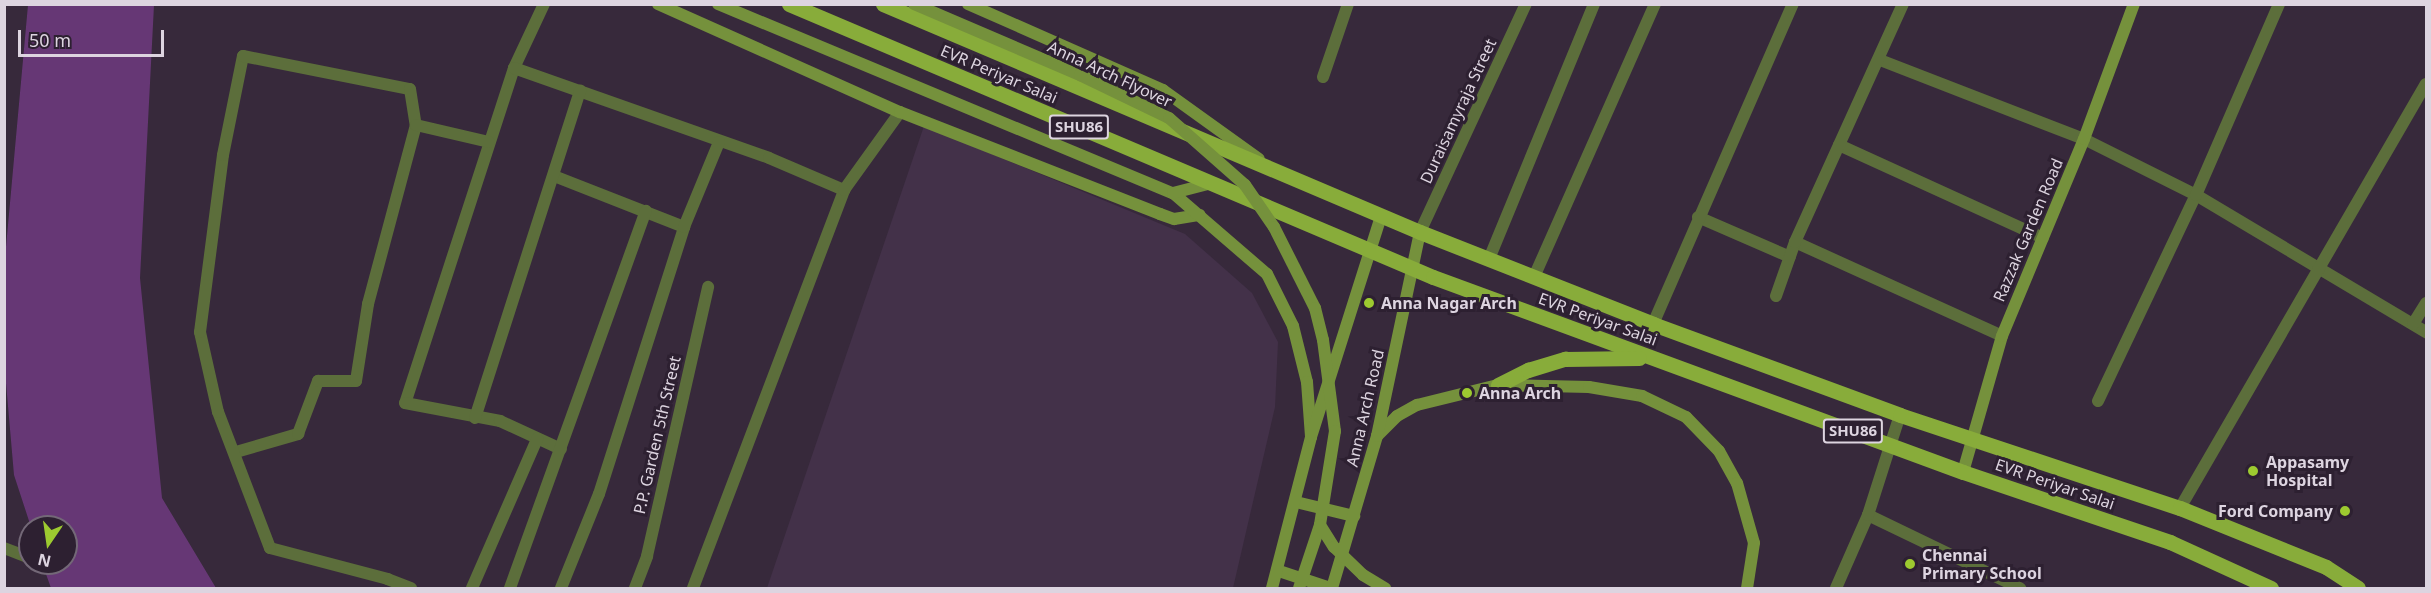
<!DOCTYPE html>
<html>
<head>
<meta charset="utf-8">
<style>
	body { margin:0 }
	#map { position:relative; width:2431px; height:593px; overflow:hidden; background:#37293b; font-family:"Noto Sans",sans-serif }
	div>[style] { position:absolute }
	.built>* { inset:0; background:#433149 }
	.water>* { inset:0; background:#663775 }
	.street>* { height:12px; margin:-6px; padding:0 6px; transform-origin:6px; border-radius:6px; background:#5c6e3b }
	.secondary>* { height:12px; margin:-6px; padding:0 6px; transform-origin:6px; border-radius:6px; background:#75913c }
	.primary>* { height:15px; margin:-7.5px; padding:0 7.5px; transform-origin:7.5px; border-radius:7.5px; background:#88ac3a }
	.secondary-bridge>* { height:12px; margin:-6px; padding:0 6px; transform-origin:6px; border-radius:6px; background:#75913c }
	.dots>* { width:16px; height:16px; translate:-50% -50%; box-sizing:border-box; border:3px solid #2d2031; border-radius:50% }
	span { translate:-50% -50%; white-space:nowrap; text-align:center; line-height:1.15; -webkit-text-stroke:6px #2d2031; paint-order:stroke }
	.shield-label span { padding:2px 4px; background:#2d2031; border:2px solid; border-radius:4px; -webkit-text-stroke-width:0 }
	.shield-label { font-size:15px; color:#ddd4e0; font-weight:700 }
	.street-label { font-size:16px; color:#ddd4e0 }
	.poi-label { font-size:16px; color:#ddd4e0; font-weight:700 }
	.left { translate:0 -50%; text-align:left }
	.right { translate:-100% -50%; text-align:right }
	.frame { position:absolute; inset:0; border:6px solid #ddd4e0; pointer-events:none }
	.north { position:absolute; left:18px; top:515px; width:60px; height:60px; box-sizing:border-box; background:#2d2031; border:2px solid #736877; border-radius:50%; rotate:193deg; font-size:16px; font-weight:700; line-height:24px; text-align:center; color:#ddd4e0 }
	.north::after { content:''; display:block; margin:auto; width:21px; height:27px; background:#9dca30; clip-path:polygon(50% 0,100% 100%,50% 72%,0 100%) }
	.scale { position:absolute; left:18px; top:30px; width:146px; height:27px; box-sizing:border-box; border:3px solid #ddd4e0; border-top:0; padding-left:8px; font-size:18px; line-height:21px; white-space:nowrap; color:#ddd4e0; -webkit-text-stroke:4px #2d2031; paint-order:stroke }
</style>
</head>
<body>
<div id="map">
	<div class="built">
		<div style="clip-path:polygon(924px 126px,1185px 234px,1252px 293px,1278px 342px,1275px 407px,1233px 588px,767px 588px)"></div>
	</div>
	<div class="water">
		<div style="clip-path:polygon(28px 5px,154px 5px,140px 278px,162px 498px,216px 588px,51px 588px,42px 563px,66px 563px,66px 527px,31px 527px,14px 475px,4px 360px,5px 258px)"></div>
	</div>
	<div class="street">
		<div style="left:544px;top:4px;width:71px;rotate:115.1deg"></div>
		<div style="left:514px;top:68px;width:352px;rotate:108deg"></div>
		<div style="left:405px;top:403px;width:97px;rotate:10.7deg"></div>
		<div style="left:500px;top:421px;width:67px;rotate:24.7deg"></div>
		<div style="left:1880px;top:60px;width:219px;rotate:21.2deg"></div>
		<div style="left:2084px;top:139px;width:125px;rotate:26.6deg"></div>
		<div style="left:2196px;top:195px;width:268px;rotate:30.8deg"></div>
		<div style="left:514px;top:68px;width:270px;rotate:19.4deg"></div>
		<div style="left:769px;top:158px;width:82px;rotate:23.1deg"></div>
		<div style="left:1323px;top:77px;width:77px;rotate:-71.1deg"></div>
		<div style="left:1839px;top:145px;width:224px;rotate:24.5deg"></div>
		<div style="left:554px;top:176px;width:140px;rotate:21.4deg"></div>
		<div style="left:1698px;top:217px;width:100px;rotate:23.5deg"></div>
		<div style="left:1420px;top:232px;width:251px;rotate:-65.1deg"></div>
		<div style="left:1795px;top:242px;width:227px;rotate:24.4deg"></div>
		<div style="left:1489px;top:259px;width:276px;rotate:-67.6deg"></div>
		<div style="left:1534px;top:277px;width:299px;rotate:-66.1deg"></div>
		<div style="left:1776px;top:296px;width:57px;rotate:-70.6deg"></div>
		<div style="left:1795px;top:242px;width:261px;rotate:-65.6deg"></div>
		<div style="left:1653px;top:324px;width:349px;rotate:-66.4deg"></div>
		<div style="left:2413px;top:324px;width:25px;rotate:-58deg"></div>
		<div style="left:2098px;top:401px;width:228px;rotate:-64.6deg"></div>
		<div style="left:2196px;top:195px;width:208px;rotate:-66.5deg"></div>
		<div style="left:475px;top:418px;width:344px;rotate:-72.2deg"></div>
		<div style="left:236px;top:452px;width:65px;rotate:-16.2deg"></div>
		<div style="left:298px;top:434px;width:57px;rotate:-69.3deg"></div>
		<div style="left:318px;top:381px;width:38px"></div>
		<div style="left:356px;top:381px;width:78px;rotate:-81.1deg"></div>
		<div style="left:368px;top:304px;width:185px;rotate:-75deg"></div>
		<div style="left:2180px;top:508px;width:490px;rotate:-59.9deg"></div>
		<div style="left:1868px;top:515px;width:169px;rotate:25.7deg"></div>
		<div style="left:4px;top:548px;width:22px;rotate:21deg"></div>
		<div style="left:411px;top:588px;width:25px;rotate:-159deg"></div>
		<div style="left:388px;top:579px;width:122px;rotate:-165.3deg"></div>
		<div style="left:270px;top:548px;width:146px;rotate:-110.9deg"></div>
		<div style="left:218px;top:412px;width:82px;rotate:-102.7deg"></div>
		<div style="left:200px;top:332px;width:178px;rotate:-82.6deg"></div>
		<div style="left:223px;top:155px;width:101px;rotate:-78.6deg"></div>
		<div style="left:243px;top:56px;width:170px;rotate:11.2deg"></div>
		<div style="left:410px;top:89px;width:36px;rotate:81deg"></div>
		<div style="left:416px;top:125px;width:75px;rotate:13.1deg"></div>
		<div style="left:472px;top:588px;width:163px;rotate:-66.4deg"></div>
		<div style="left:510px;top:588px;width:401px;rotate:-70.2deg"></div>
		<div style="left:561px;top:588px;width:101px;rotate:-68deg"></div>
		<div style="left:599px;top:494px;width:280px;rotate:-72.3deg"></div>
		<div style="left:684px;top:227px;width:92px;rotate:-67.6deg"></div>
		<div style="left:635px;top:588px;width:34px;rotate:-69deg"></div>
		<div style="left:647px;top:556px;width:276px;rotate:-77.2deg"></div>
		<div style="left:693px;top:588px;width:426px;rotate:-69.2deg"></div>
		<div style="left:844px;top:190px;width:96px;rotate:-54.3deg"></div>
		<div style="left:1836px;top:588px;width:80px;rotate:-66.3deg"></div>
		<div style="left:1868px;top:515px;width:105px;rotate:-72.3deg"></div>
	</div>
	<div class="secondary">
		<div style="left:658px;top:4px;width:265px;rotate:24.1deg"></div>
		<div style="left:900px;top:112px;width:279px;rotate:21.4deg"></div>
		<div style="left:1160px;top:214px;width:15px;rotate:20deg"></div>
		<div style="left:1174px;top:219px;width:26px;rotate:-9deg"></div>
		<div style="left:718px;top:4px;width:493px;rotate:22.6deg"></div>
		<div style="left:1173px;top:193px;width:124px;rotate:40.8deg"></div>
		<div style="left:1267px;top:274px;width:58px;rotate:63.4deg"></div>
		<div style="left:1293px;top:326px;width:58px;rotate:76deg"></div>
		<div style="left:1307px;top:382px;width:55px;rotate:85.8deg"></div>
		<div style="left:968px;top:4px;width:213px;rotate:23.8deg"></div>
		<div style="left:1163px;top:90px;width:118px;rotate:35.7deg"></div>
		<div style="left:1173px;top:193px;width:40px;rotate:-14.4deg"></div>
		<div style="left:1377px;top:436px;width:28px;rotate:-45deg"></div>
		<div style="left:1397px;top:416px;width:23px;rotate:-29deg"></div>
		<div style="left:1417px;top:405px;width:83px;rotate:-13.9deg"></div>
		<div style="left:1498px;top:385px;width:91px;rotate:1.3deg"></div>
		<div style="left:1589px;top:387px;width:54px;rotate:9.6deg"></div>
		<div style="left:1642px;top:396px;width:49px;rotate:25.5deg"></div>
		<div style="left:1686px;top:417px;width:47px;rotate:45.9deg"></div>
		<div style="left:1719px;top:451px;width:37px;rotate:61deg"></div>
		<div style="left:1737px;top:483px;width:62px;rotate:74.2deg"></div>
		<div style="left:1754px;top:543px;width:46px;rotate:98.8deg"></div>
		<div style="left:1963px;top:472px;width:141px;rotate:-74deg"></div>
		<div style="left:2002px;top:336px;width:213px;rotate:-67.4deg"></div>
		<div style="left:2084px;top:139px;width:144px;rotate:-69.7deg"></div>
		<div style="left:1296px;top:502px;width:60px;rotate:13.6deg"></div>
		<div style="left:1279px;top:571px;width:54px;rotate:18.4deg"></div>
		<div style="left:1272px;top:588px;width:156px;rotate:-75.5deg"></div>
		<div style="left:1311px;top:437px;width:232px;rotate:-72.4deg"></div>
		<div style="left:1332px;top:588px;width:159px;rotate:-73.5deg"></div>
		<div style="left:1377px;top:436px;width:208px;rotate:-78.1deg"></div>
	</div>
	<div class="primary">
		<div style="left:789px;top:4px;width:699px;rotate:22.97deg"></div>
		<div style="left:1433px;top:277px;width:565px;rotate:20.2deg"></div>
		<div style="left:1963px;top:472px;width:219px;rotate:18.7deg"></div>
		<div style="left:2170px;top:542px;width:111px;rotate:24.5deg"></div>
		<div style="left:883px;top:4px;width:583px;rotate:23.01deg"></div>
		<div style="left:1420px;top:232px;width:251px;rotate:21.5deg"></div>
		<div style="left:1653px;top:324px;width:263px;rotate:20.2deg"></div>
		<div style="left:1900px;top:415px;width:295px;rotate:18.4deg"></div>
		<div style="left:2180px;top:508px;width:157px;rotate:22deg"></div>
		<div style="left:2326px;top:567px;width:38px;rotate:33deg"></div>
		<div style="left:1498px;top:385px;width:34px;rotate:-27deg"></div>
		<div style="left:1528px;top:370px;width:39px;rotate:-17deg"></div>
		<div style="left:1565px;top:359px;width:74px;rotate:-0.8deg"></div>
	</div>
	<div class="secondary-bridge">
		<div style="left:914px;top:4px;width:181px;rotate:23.2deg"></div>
		<div style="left:1080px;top:75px;width:99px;rotate:25.8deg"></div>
		<div style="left:1169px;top:118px;width:101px;rotate:41.4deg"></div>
		<div style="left:1245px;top:185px;width:51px;rotate:55.4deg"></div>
		<div style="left:1274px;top:227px;width:91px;rotate:63.2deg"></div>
		<div style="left:1315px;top:308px;width:33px;rotate:76deg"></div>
		<div style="left:1323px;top:340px;width:92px;rotate:82.5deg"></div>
		<div style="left:1335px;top:431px;width:95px;rotate:99.1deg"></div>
		<div style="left:1320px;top:525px;width:66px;rotate:108.4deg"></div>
		<div style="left:1320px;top:525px;width:26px;rotate:58deg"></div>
		<div style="left:1334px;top:547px;width:40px;rotate:44deg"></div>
		<div style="left:1363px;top:575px;width:26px;rotate:31deg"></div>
	</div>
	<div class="dots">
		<div style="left:1369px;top:303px;background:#9dca30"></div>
		<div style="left:1467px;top:393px;background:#9dca30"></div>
		<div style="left:2253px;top:471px;background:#9dca30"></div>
		<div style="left:2345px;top:511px;background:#9dca30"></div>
		<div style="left:1910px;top:564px;background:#9dca30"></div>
	</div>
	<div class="shield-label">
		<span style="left:1079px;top:127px">SHU86</span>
		<span style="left:1853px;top:431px">SHU86</span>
	</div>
	<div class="street-label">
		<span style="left:999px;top:74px;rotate:23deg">EVR Periyar Salai</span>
		<span style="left:1110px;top:74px;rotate:25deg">Anna Arch Flyover</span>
		<span style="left:1458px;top:111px;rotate:-65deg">Duraisamyraja Street</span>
		<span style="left:2028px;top:230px;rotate:-67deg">Razzak Garden Road</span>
		<span style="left:1598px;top:319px;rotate:20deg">EVR Periyar Salai</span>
		<span style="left:1365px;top:408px;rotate:-77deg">Anna Arch Road</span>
		<span style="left:657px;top:435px;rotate:-77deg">P.P. Garden 5th Street</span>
		<span style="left:2055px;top:484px;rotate:19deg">EVR Periyar Salai</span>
	</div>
	<div class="poi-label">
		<span class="left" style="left:1381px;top:303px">Anna Nagar Arch</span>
		<span class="left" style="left:1479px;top:393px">Anna Arch</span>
		<span class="left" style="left:2266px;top:471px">Appasamy<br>Hospital</span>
		<span class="right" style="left:2333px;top:511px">Ford Company</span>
		<span class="left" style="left:1922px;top:564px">Chennai<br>Primary School</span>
	</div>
	<div class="frame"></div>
	<div class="north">N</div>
	<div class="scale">50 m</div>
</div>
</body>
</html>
